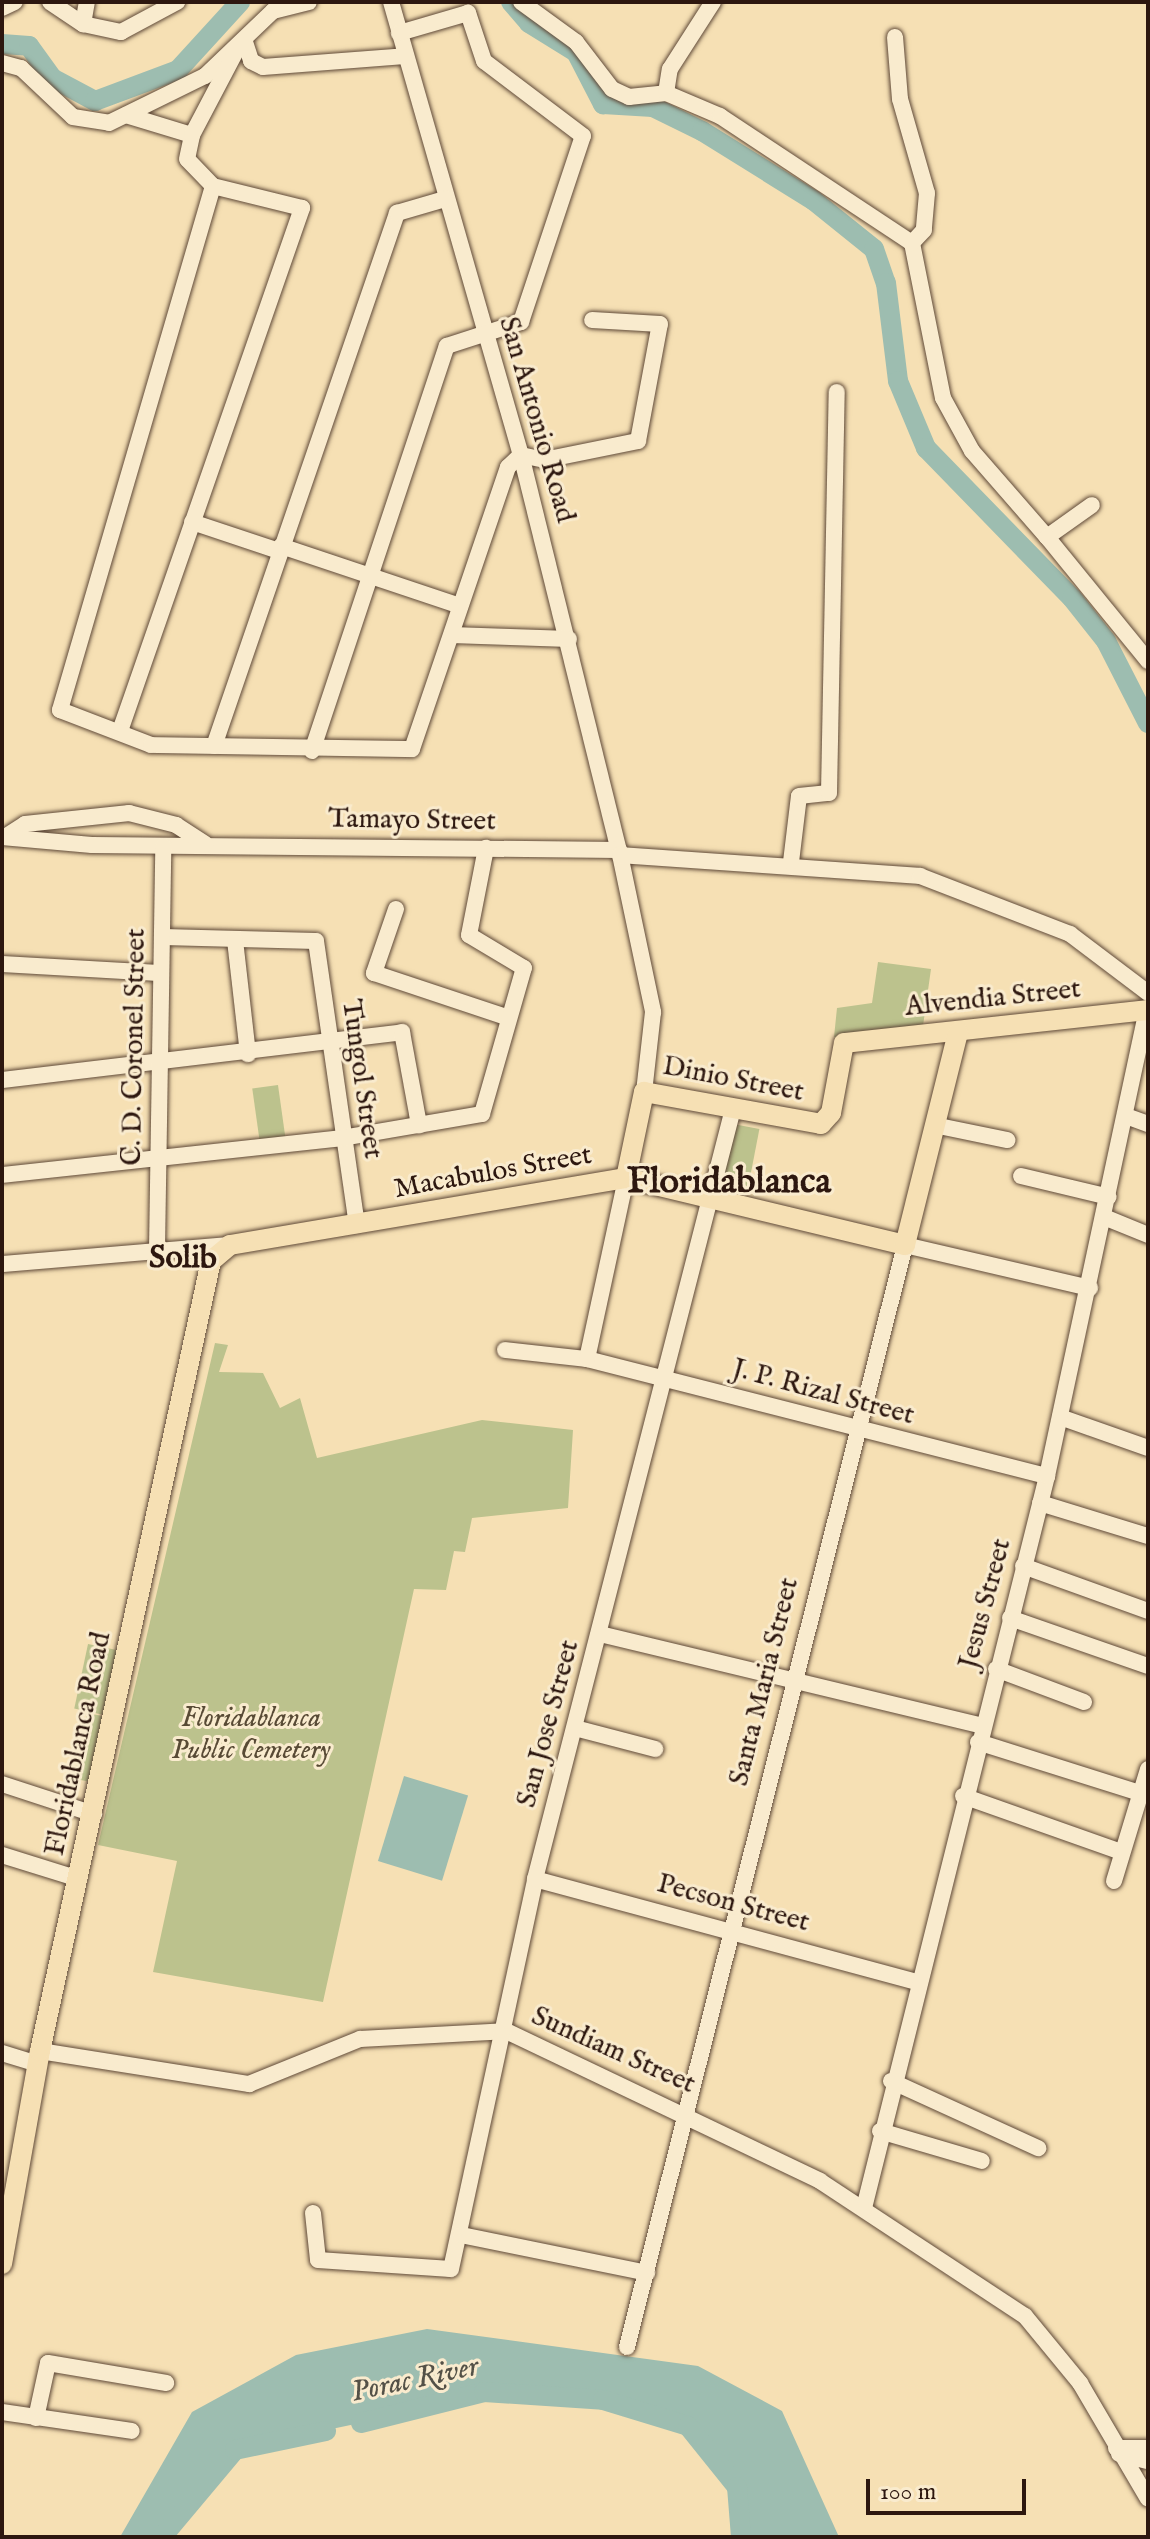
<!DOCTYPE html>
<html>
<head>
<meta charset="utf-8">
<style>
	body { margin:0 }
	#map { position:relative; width:1150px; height:2539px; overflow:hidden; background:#f6e0b4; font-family:"IM FELL English",serif }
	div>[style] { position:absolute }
	.green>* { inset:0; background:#bcc28d; transform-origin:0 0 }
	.water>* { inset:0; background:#9dbdb0; transform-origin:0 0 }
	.river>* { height:20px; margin:-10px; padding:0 10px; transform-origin:10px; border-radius:10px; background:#9dbdb0 }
	.roads { filter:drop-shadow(0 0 2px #5f4938) drop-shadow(0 0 2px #5f4938) }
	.minor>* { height:16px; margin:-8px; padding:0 8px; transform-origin:8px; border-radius:8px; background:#f9ebce }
	.major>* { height:20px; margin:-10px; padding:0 10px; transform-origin:10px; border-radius:10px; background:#f6e0b4 }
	span { translate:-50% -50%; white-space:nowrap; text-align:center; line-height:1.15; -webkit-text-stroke:6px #f9ebce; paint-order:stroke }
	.street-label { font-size:28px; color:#2d170f }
	.park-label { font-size:28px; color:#584a35; font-style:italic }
	.water-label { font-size:30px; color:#545147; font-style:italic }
	.quarter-label { font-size:32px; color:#2d170f; font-weight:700 }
	.district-label { font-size:36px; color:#2d170f; font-weight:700 }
	.frame { position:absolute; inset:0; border:4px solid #2d170f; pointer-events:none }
	.scale { position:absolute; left:866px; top:2479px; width:160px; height:36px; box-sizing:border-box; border:4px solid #2d170f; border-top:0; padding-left:10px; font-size:24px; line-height:28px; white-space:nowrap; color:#2d170f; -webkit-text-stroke:6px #f9ebce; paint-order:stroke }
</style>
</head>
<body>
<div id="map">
	<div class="green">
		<div style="clip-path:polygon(878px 962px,931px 969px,922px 1033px,834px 1037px,837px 1008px,872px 1003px)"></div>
		<div style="left:278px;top:1085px;width:52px;height:26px;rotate:82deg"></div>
		<div style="left:728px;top:1123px;width:32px;height:66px;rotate:11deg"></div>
		<div style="clip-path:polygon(215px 1343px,228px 1345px,219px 1372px,263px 1373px,280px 1408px,300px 1398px,317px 1458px,482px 1420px,573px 1430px,568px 1508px,472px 1518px,465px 1552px,454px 1551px,446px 1590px,414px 1589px,323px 2002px,153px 1972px,177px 1861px,98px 1845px)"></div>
		<div style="left:88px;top:1644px;width:34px;height:66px;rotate:12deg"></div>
		<div style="left:87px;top:1713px;width:21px;height:67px;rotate:11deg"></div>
	</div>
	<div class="water">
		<div style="left:404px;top:1776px;width:67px;height:89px;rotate:17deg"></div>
		<div style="clip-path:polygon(427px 2329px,698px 2366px,782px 2411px,839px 2537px,744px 2537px,737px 2487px,709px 2442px,664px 2410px,553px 2391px,457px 2393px,384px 2418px,250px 2446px,211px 2471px,167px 2537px,120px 2537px,192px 2412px,296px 2355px)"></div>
	</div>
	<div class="river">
		<div style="left:511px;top:2px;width:28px;rotate:49deg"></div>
		<div style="left:529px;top:23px;width:55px;rotate:31.7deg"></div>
		<div style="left:576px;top:52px;width:59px;rotate:62.6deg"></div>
		<div style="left:603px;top:104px;width:50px;rotate:3.4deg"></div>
		<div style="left:653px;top:107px;width:55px;rotate:26.1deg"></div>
		<div style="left:702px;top:131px;width:131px;rotate:31.9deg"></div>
		<div style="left:813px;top:200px;width:78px;rotate:38.8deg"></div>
		<div style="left:874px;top:249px;width:36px;rotate:71deg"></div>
		<div style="left:886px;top:283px;width:99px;rotate:83deg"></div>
		<div style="left:898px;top:381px;width:73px;rotate:67.3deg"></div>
		<div style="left:926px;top:448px;width:209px;rotate:45.8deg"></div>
		<div style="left:1072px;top:598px;width:55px;rotate:51.7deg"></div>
		<div style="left:1106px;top:641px;width:92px;rotate:62.9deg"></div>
		<div style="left:2px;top:44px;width:27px;rotate:4deg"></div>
		<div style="left:29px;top:46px;width:39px;rotate:54deg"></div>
		<div style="left:52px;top:78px;width:49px;rotate:28.1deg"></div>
		<div style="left:95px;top:101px;width:89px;rotate:-20.5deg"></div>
		<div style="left:178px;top:70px;width:92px;rotate:-47.6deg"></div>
		<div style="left:361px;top:2423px;width:127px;rotate:-14.1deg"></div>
		<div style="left:484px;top:2392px;width:119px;rotate:3.8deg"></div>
		<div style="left:603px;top:2400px;width:89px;rotate:17deg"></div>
		<div style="left:688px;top:2426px;width:78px;rotate:51.2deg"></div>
		<div style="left:737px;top:2487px;width:50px;rotate:85.4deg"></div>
		<div style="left:162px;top:2537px;width:114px;rotate:-50deg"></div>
		<div style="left:235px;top:2450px;width:93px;rotate:-11.8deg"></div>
	</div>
	<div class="roads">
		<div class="minor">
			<div style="left:50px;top:2px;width:40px;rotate:34deg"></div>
			<div style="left:83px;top:24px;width:39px;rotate:12deg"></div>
			<div style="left:121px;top:32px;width:64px;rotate:-28.2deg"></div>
			<div style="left:391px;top:2px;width:471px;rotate:74deg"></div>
			<div style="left:521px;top:455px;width:407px;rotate:76.1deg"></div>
			<div style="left:619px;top:850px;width:166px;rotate:78.1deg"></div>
			<div style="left:653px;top:1012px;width:81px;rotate:96.4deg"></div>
			<div style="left:521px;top:2px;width:68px;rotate:36deg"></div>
			<div style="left:576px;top:42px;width:59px;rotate:52.5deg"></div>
			<div style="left:612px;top:89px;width:19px;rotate:25deg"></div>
			<div style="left:629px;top:97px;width:37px;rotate:-6deg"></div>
			<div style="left:666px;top:93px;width:59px;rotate:23.1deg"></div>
			<div style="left:720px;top:116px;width:230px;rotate:33.5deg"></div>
			<div style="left:912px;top:243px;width:158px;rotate:78.7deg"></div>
			<div style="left:943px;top:398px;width:60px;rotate:61.3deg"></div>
			<div style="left:972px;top:451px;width:114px;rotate:48.9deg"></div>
			<div style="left:1047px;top:537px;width:55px;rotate:-35.4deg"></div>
			<div style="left:2px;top:8px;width:14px;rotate:-25deg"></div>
			<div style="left:83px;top:24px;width:22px;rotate:-80deg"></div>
			<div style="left:895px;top:37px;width:62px;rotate:85.4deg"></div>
			<div style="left:900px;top:99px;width:98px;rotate:74deg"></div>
			<div style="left:927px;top:193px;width:37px;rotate:95deg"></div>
			<div style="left:924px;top:230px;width:18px;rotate:133deg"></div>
			<div style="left:245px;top:42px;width:20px;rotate:72deg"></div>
			<div style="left:251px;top:61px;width:13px;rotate:27deg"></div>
			<div style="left:263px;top:67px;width:142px;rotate:-4.4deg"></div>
			<div style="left:2px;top:63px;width:20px;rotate:15deg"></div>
			<div style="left:21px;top:68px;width:71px;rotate:43.3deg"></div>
			<div style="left:73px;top:117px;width:36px;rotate:9deg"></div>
			<div style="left:109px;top:123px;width:107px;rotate:-26.1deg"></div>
			<div style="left:205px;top:76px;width:94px;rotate:-43.7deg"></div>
			<div style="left:273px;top:11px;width:37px;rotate:-14deg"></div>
			<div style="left:666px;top:93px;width:24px;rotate:-81deg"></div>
			<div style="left:670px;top:69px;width:80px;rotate:-57.3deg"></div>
			<div style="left:126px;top:115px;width:69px;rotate:16.9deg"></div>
			<div style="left:213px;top:186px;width:37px;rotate:-134deg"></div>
			<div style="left:187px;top:159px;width:25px;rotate:-78deg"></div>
			<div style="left:192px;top:135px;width:93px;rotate:-62.3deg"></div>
			<div style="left:192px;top:522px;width:92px;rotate:18.4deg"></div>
			<div style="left:1047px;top:537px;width:160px;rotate:50.8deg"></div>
			<div style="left:281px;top:546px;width:189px;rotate:18.5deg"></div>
			<div style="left:452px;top:635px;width:117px;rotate:2deg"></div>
			<div style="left:120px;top:731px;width:554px;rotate:-70.81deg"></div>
			<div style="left:302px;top:208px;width:92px;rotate:-166.1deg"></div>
			<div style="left:213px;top:186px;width:546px;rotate:106.28deg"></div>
			<div style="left:60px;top:710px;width:97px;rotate:21deg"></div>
			<div style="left:151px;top:745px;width:261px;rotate:0.9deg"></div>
			<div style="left:412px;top:749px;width:298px;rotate:-71.2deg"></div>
			<div style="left:508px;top:467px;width:18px;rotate:-43deg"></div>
			<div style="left:521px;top:455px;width:24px;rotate:12deg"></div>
			<div style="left:544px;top:460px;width:96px;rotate:-11.4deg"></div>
			<div style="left:638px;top:441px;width:119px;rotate:-79.4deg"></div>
			<div style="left:660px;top:324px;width:68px;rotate:-176.6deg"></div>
			<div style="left:214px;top:746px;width:564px;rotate:-71.05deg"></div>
			<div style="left:397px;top:213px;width:50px;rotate:-16.3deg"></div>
			<div style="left:312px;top:751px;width:427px;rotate:-71.6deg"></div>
			<div style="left:447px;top:346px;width:78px;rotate:-18deg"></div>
			<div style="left:521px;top:322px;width:196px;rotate:-71.6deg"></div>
			<div style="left:583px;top:136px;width:124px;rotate:-142.9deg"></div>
			<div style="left:484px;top:61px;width:51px;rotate:-108.4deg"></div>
			<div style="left:468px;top:13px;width:72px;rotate:163.8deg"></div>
			<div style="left:2px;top:837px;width:90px;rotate:5.1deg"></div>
			<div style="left:92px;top:845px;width:527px;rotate:0.54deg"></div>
			<div style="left:5px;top:837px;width:24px;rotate:-33deg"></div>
			<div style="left:25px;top:824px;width:105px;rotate:-6deg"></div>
			<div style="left:129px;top:813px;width:49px;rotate:14.3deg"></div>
			<div style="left:176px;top:825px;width:35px;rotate:33deg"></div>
			<div style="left:620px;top:855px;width:301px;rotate:4deg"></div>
			<div style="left:920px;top:876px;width:161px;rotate:21.1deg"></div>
			<div style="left:1070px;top:934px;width:98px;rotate:37.1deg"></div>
			<div style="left:791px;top:862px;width:66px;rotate:-83.1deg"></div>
			<div style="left:799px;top:796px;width:30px;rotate:-6deg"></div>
			<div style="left:829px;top:793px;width:401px;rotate:-88.9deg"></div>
			<div style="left:396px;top:909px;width:68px;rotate:109deg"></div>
			<div style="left:374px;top:973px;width:142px;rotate:18.4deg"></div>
			<div style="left:163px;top:937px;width:153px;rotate:1.5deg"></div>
			<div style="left:316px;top:941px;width:287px;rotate:81.8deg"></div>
			<div style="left:235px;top:940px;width:115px;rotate:83.5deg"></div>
			<div style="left:2px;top:964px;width:157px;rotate:3.3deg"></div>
			<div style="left:2px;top:1080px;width:403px;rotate:-6.8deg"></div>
			<div style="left:402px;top:1032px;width:95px;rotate:79.6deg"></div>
			<div style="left:1126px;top:1116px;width:23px;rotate:20deg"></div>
			<div style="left:934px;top:1125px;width:75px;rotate:11.6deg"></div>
			<div style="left:2px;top:1175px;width:342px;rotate:-6.2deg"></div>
			<div style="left:342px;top:1138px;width:142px;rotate:-9.7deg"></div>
			<div style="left:482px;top:1114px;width:152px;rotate:-74deg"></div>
			<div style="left:524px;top:968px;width:64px;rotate:-149deg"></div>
			<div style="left:469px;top:935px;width:89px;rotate:-78.9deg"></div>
			<div style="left:1021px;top:1176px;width:90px;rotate:13.4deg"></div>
			<div style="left:1104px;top:1217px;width:48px;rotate:22.2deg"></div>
			<div style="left:157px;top:1249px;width:403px;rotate:-89.1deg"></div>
			<div style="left:2px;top:1264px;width:229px;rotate:-4.8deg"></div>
			<div style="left:505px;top:1350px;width:82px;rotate:6.3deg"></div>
			<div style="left:587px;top:1359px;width:475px;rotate:14.3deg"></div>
			<div style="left:587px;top:1359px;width:185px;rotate:-77.8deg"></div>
			<div style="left:1060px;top:1417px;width:93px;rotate:19.4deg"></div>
			<div style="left:1040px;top:1503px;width:113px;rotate:17deg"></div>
			<div style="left:1023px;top:1566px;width:133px;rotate:19.8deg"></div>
			<div style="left:1010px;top:1618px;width:146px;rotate:19.2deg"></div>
			<div style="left:600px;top:1634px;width:393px;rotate:13.5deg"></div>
			<div style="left:996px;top:1669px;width:94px;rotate:20.6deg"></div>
			<div style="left:575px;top:1728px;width:83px;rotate:14.7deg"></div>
			<div style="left:978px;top:1742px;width:170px;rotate:17.5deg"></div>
			<div style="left:2px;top:1784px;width:97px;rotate:18.1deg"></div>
			<div style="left:963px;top:1796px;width:168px;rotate:19.5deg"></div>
			<div style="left:2px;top:1855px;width:81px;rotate:17.3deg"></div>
			<div style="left:535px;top:1879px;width:395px;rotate:15.1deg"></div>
			<div style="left:1114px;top:1881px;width:117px;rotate:-73.1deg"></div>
			<div style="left:40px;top:2051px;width:212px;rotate:9deg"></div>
			<div style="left:249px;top:2084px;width:120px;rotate:-22.1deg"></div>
			<div style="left:360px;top:2039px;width:146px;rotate:-3.1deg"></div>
			<div style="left:506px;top:2031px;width:348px;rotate:25.5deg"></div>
			<div style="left:820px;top:2181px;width:245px;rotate:33.4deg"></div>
			<div style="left:1025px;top:2316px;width:87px;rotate:50.6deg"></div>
			<div style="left:1080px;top:2383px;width:134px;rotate:59.6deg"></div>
			<div style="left:2px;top:2053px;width:37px;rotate:17deg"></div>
			<div style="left:891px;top:2081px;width:162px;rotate:24.5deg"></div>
			<div style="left:880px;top:2131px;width:106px;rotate:16.4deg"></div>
			<div style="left:864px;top:2208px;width:755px;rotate:-75.96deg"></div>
			<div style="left:1047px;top:1476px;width:477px;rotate:-77.9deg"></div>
			<div style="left:313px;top:2213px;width:47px;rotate:83.9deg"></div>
			<div style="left:318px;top:2260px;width:133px;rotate:3.9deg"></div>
			<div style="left:451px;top:2269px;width:399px;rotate:-77.8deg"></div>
			<div style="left:535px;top:1879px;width:795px;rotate:-75.58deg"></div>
			<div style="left:461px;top:2235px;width:190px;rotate:11.5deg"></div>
			<div style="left:627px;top:2347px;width:1137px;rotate:-75.84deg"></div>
			<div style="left:905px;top:1245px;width:190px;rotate:13.1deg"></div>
			<div style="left:2px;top:2412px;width:131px;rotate:8.3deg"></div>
			<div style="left:36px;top:2418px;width:56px;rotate:-77.7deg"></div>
			<div style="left:48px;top:2363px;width:120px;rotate:9.6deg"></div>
			<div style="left:1116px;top:2448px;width:32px"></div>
			<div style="left:1119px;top:2454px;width:30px;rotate:14deg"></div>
		</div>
		<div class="major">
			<div style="left:626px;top:1178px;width:88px;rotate:-78.2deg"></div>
			<div style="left:644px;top:1092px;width:180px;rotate:10.2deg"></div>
			<div style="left:821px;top:1124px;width:15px;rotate:-48deg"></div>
			<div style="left:831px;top:1113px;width:71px;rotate:-79.5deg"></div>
			<div style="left:844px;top:1043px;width:306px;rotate:-6.2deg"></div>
			<div style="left:2px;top:2264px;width:216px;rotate:-79.9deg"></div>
			<div style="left:40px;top:2051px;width:808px;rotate:-77.79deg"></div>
			<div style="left:211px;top:1261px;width:25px;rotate:-40deg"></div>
			<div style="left:230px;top:1245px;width:402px;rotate:-9.6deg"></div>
			<div style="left:626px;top:1178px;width:287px;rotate:13.5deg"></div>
			<div style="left:905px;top:1245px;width:219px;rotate:-76deg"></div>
		</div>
	</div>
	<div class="street-label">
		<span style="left:536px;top:420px;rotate:74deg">San Antonio Road</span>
		<span style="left:412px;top:821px;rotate:1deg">Tamayo Street</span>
		<span style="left:993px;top:999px;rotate:-6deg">Alvendia Street</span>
		<span style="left:135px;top:1047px;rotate:-89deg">C. D. Coronel Street</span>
		<span style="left:361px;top:1079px;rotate:82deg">Tungol Street</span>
		<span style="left:733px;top:1080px;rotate:11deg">Dinio Street</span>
		<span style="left:493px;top:1173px;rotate:-10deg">Macabulos Street</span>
		<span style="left:823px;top:1393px;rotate:15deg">J. P. Rizal Street</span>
		<span style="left:986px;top:1604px;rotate:-75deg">Jesus Street</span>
		<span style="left:765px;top:1682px;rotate:-76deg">Santa Maria Street</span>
		<span style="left:549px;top:1724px;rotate:-75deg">San Jose Street</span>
		<span style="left:79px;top:1744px;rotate:-78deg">Floridablanca Road</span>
		<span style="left:733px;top:1904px;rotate:15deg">Pecson Street</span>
		<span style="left:613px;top:2051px;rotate:24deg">Sundiam Street</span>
	</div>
	<div class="park-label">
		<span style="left:251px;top:1735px">Floridablanca<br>Public Cemetery</span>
	</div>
	<div class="water-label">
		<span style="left:415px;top:2380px;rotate:-12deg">Porac River</span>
	</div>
	<div class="quarter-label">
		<span style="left:183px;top:1259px">Solib</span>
	</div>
	<div class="district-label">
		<span style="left:729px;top:1183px">Floridablanca</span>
	</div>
	<div class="frame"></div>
	<div class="scale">100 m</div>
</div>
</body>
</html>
